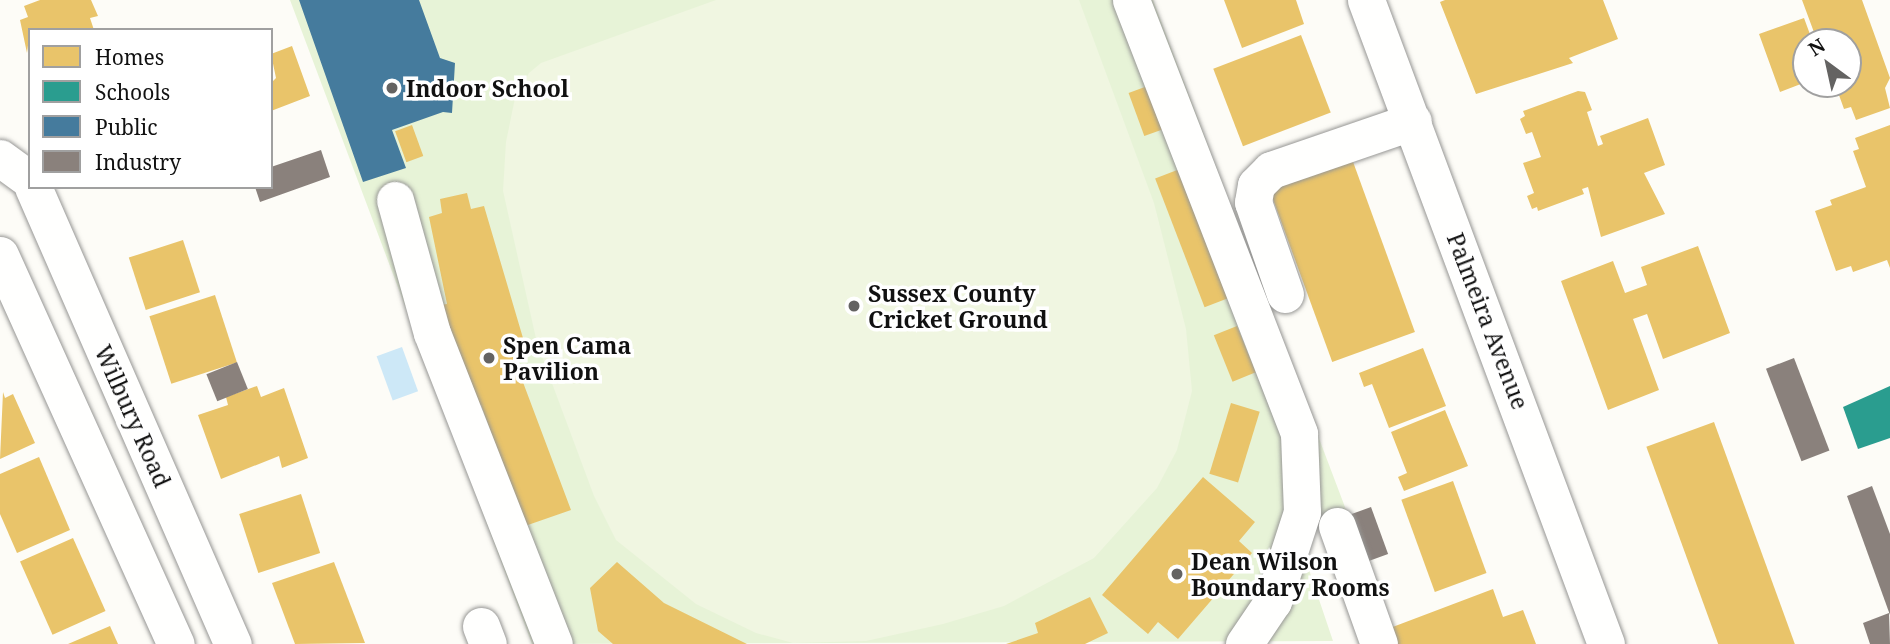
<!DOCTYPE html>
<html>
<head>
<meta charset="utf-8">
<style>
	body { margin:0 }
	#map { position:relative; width:1890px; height:644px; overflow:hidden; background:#fdfcf7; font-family:"Noto Serif",serif }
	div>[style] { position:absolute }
	.green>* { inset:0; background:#e7f3d7 }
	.pitch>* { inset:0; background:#f0f6e1 }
	.water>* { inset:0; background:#cde8f7; transform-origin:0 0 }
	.homes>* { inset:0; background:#e9c46a; transform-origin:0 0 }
	.schools>* { inset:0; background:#2a9d8f }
	.public>* { inset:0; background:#457b9d }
	.industry>* { inset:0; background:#8a817c; transform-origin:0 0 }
	.roads { filter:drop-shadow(0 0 2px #979795) drop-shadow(0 0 2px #979795) }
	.minor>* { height:37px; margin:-18.5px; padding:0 18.5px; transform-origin:18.5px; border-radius:18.5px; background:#fffffe }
	.dots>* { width:19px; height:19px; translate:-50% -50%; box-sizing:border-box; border:4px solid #fff; border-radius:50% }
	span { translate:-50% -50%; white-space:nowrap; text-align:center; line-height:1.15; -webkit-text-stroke:7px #fff; paint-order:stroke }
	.poi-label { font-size:23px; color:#111; font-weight:700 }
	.left { translate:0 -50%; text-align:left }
	.street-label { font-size:23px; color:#111 }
	.legend { position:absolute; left:28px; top:28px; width:245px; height:161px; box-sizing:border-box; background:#fff; border:2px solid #a0a0a0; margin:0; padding:9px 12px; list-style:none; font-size:21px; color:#111 }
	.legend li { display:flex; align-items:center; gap:14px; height:35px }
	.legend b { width:35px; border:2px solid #a0a0a0 }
	.north { position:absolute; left:1792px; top:28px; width:70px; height:70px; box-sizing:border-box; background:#fff; border:2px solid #a0a0a0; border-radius:50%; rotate:327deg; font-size:19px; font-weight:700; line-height:28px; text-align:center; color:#111 }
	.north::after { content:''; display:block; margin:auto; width:24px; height:32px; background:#646362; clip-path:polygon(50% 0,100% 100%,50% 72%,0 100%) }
</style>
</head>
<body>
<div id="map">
	<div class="green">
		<div style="clip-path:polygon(290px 0,1153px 0,1348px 515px,1310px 530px,1304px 555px,1333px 641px,532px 644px)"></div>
	</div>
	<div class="pitch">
		<div style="clip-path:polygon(716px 0,1079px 0,1154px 203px,1186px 329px,1192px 391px,1177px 450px,1157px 488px,1094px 558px,1004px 606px,943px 624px,866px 641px,793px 643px,756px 633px,696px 604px,616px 540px,594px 496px,537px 343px,503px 191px,506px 142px,515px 98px,529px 73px,541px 63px)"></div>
	</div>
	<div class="water">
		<div style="left:402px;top:347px;width:47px;height:27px;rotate:70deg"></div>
	</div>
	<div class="homes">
		<div style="clip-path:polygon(40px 0,91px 0,98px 16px,90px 18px,94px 30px,30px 30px,27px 53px,20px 20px,28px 17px,24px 6px)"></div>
		<div style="clip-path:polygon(1224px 0,1296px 0,1304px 24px,1242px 48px)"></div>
		<div style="clip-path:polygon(1445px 0,1603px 0,1618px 39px,1569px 58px,1573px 63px,1476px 94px,1440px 2px)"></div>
		<div style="clip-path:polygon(1802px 0,1862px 0,1890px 78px,1885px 88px,1890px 108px,1856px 120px,1851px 107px,1844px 109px,1835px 84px,1848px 84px,1848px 42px,1806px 42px,1806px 82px,1780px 92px,1759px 34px,1804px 18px,1811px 37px,1815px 35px)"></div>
		<div style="left:1301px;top:35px;width:83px;height:94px;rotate:69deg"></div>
		<div style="clip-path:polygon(292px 46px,310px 96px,271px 111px,271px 83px,276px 78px,271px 54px)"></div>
		<div style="left:1153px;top:84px;width:46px;height:26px;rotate:70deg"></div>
		<div style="clip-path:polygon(1578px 91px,1585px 92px,1592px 110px,1587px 112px,1598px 146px,1603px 144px,1600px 136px,1648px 118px,1665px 165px,1644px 173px,1665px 214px,1601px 237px,1588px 187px,1582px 189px,1584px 194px,1538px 211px,1537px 207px,1532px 209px,1527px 196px,1534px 193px,1523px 163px,1541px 157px,1532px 132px,1526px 134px,1520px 119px,1525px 116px,1523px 111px)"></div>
		<div style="left:412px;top:125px;width:33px;height:18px;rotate:70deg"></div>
		<div style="clip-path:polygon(1890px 125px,1890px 268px,1887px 260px,1853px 272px,1851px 266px,1836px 271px,1815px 211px,1832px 205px,1830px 200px,1866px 187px,1853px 151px,1859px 149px,1855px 138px)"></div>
		<div style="left:1352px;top:159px;width:184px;height:88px;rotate:70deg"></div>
		<div style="left:1185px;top:167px;width:138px;height:32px;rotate:69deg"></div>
		<div style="clip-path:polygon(467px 193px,471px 209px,484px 206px,528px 355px,515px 361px,571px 510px,525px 526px,481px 405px,474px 407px,433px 306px,447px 304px,429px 217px,442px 213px,440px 199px)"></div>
		<div style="left:183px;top:240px;width:55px;height:57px;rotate:72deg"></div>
		<div style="clip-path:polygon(1698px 246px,1730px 333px,1663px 359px,1647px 314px,1633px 319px,1659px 390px,1608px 410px,1561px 281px,1613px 261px,1625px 293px,1647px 285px,1641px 267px)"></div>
		<div style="left:215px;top:295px;width:71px;height:69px;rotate:72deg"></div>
		<div style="left:1237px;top:326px;width:50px;height:25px;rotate:68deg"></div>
		<div style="clip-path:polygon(1423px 348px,1446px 406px,1389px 428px,1372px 384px,1364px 387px,1359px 373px)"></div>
		<div style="clip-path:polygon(257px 386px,261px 397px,284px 388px,308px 458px,282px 468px,279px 456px,221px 479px,198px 415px,228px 405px,226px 397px)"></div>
		<div style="clip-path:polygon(3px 392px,5px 398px,13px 394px,35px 443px,0 459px)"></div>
		<div style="left:1231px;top:403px;width:30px;height:74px;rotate:17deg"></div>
		<div style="clip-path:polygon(1445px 410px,1468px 466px,1404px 491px,1398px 477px,1407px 473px,1391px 432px)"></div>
		<div style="left:1714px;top:422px;width:237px;height:72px;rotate:70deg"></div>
		<div style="clip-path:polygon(39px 457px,70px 530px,17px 553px,0 514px,0 474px)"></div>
		<div style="clip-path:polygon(1203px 477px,1255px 522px,1239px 541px,1252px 553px,1178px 639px,1158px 622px,1148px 634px,1102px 595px)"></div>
		<div style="left:1453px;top:481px;width:98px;height:55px;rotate:70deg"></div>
		<div style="left:301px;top:494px;width:62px;height:65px;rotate:72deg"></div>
		<div style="left:73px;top:538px;width:80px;height:58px;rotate:66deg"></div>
		<div style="clip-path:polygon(334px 562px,365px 643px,295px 644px,272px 583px)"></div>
		<div style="clip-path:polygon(617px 562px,664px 603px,747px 644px,613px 644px,598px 631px,590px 588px)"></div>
		<div style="clip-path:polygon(1493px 589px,1503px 617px,1523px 610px,1536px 644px,1396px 644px,1390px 628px)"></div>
		<div style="clip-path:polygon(1090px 597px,1108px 633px,1085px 644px,1006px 644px,1038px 633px,1035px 623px)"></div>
		<div style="clip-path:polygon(110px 626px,118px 644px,68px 644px)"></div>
	</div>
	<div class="schools">
		<div style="clip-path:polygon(1890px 386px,1890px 438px,1858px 449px,1843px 407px)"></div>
	</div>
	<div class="public">
		<div style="clip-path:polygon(299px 0,419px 0,440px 58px,455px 63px,452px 113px,443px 112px,392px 130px,406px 168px,363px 182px)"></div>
	</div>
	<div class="industry">
		<div style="clip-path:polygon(321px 150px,330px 177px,260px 202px,255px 187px,271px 187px,271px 167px)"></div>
		<div style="left:1794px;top:358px;width:99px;height:30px;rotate:69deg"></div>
		<div style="left:237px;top:362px;width:29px;height:33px;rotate:68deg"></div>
		<div style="clip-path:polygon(1872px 486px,1890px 534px,1890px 615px,1847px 496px)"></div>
		<div style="left:1371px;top:507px;width:50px;height:22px;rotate:70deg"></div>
		<div style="clip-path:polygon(1889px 613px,1890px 644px,1870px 644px,1863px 623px)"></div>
	</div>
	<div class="roads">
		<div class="minor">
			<div style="left:1131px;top:0;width:465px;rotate:68.8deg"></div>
			<div style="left:1299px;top:434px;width:78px;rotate:87.8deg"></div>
			<div style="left:1302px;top:512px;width:94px;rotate:108deg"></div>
			<div style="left:1273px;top:601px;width:52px;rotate:124deg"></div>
			<div style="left:1366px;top:0;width:687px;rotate:69.56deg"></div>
			<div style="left:0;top:158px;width:37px;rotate:36deg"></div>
			<div style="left:33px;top:187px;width:499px;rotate:66.4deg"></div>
			<div style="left:395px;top:200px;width:138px;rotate:74.5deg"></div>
			<div style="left:432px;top:333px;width:334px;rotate:68.6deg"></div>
			<div style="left:0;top:255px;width:427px;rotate:65.7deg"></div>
			<div style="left:1285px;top:294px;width:97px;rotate:-109.2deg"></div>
			<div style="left:1253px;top:202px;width:17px;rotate:-80deg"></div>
			<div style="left:1256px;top:185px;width:21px;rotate:-45deg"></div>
			<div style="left:1271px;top:170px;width:150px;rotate:-19deg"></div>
			<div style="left:1337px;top:526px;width:125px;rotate:70.4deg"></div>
			<div style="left:481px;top:626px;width:19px;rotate:69deg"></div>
		</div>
	</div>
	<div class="dots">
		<div style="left:392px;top:88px;background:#646362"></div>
		<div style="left:854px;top:306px;background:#646362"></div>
		<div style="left:489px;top:358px;background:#646362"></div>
		<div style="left:1177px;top:574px;background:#646362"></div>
	</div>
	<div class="poi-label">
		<span class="left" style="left:406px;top:88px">Indoor School</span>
		<span class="left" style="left:868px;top:306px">Sussex County<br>Cricket Ground</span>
		<span class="left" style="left:503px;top:358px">Spen Cama<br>Pavilion</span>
		<span class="left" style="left:1191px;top:574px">Dean Wilson<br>Boundary Rooms</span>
	</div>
	<div class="street-label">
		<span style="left:1488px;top:321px;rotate:69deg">Palmeira Avenue</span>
		<span style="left:133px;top:416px;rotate:66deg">Wilbury Road</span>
	</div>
	<ul class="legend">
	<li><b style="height:19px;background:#e9c46a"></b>Homes</li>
	<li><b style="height:19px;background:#2a9d8f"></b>Schools</li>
	<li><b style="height:19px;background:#457b9d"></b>Public</li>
	<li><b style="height:19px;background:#8a817c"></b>Industry</li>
	</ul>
	<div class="north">N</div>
</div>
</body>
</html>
